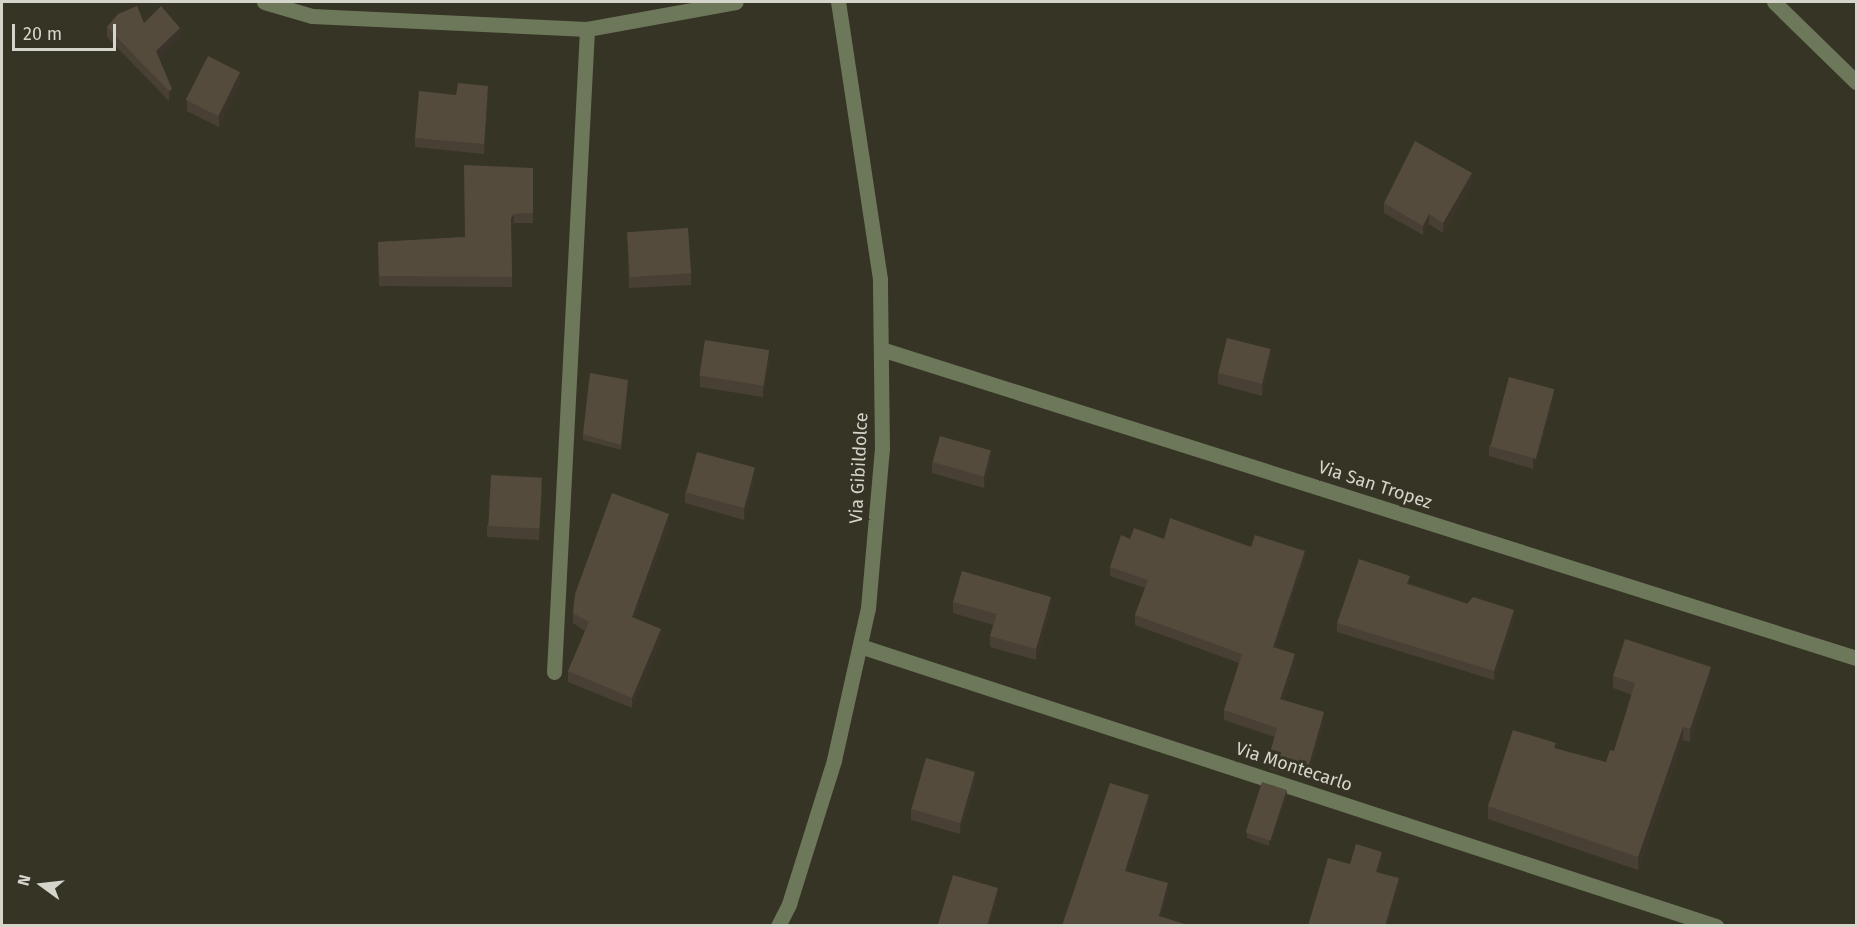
<!DOCTYPE html>
<html>
<head>
<meta charset="utf-8">
<style>
	body { margin:0 }
	#map { position:relative; width:1858px; height:927px; overflow:hidden; background:#363425; font-family:"Fira Sans",sans-serif }
	div>[style] { position:absolute }
	.minor>* { height:15px; margin:-7.5px; padding:0 7.5px; transform-origin:7.5px; border-radius:7.5px; background:#6c7859 }
	.wall>* { inset:0; background:#484034 }
	.shaded-wall>* { inset:0; background:#3b342b }
	.building>* { inset:0; background:#544b3d; transform-origin:0 0 }
	span { translate:-50% -50%; white-space:nowrap; text-align:center; line-height:1.15; -webkit-text-stroke:6px #363425; paint-order:stroke }
	.street-label { font-size:18px; color:#d6d5cc }
	.frame { position:absolute; inset:0; border:3px solid #d6d5cc; pointer-events:none }
	.north { position:absolute; left:12px; top:855px; width:60px; height:60px; -webkit-text-stroke:4px #363425; paint-order:stroke; rotate:285deg; font-size:16px; font-weight:700; line-height:24px; text-align:center; color:#d6d5cc }
	.north::after { content:''; display:block; margin:auto; width:21px; height:27px; background:#d6d5cc; clip-path:polygon(50% 0,100% 100%,50% 72%,0 100%) }
	.scale { position:absolute; left:12px; top:24px; width:104px; height:27px; box-sizing:border-box; border:3px solid #d6d5cc; border-top:0; padding-left:8px; font-size:18px; line-height:21px; white-space:nowrap; color:#d6d5cc; -webkit-text-stroke:4px #363425; paint-order:stroke }
</style>
</head>
<body>
<div id="map">
	<div class="minor">
		<div style="left:264px;top:2px;width:50px;rotate:16.3deg"></div>
		<div style="left:312px;top:16px;width:275px;rotate:2.7deg"></div>
		<div style="left:1774px;top:2px;width:115px;rotate:44.3deg"></div>
		<div style="left:881px;top:349px;width:1023px;rotate:17.58deg"></div>
		<div style="left:860px;top:646px;width:901px;rotate:18.11deg"></div>
		<div style="left:554px;top:672px;width:644px;rotate:-87.06deg"></div>
		<div style="left:587px;top:29px;width:151px;rotate:-10.3deg"></div>
		<div style="left:778px;top:926px;width:25px;rotate:-63deg"></div>
		<div style="left:789px;top:904px;width:151px;rotate:-72.6deg"></div>
		<div style="left:834px;top:760px;width:156px;rotate:-77.4deg"></div>
		<div style="left:868px;top:608px;width:160px;rotate:-85deg"></div>
		<div style="left:882px;top:449px;width:170px;rotate:-90.7deg"></div>
		<div style="left:880px;top:279px;width:280px;rotate:-98.6deg"></div>
	</div>
	<div class="wall">
		<div style="clip-path:polygon(144px 23px,180px 38px,159px 58px,172px 99px,169px 101px,107px 37px,107px 27px)"></div>
		<div style="clip-path:polygon(240px 83px,219px 127px,187px 111px,187px 100px)"></div>
		<div style="clip-path:polygon(488px 95px,484px 154px,415px 147px,415px 138px)"></div>
		<div style="clip-path:polygon(533px 168px,533px 223px,514px 223px,511px 227px,512px 287px,379px 286px,378px 242px,465px 237px)"></div>
		<div style="clip-path:polygon(1472px 183px,1443px 233px,1429px 224px,1423px 235px,1384px 213px,1384px 203px)"></div>
		<div style="clip-path:polygon(627px 231px,691px 273px,691px 285px,629px 288px)"></div>
		<div style="clip-path:polygon(1271px 360px,1262px 396px,1218px 384px,1218px 373px)"></div>
		<div style="clip-path:polygon(769px 361px,763px 397px,700px 387px,700px 376px)"></div>
		<div style="clip-path:polygon(628px 385px,621px 450px,583px 440px,583px 434px)"></div>
		<div style="clip-path:polygon(1554px 399px,1533px 469px,1489px 456px,1489px 446px)"></div>
		<div style="clip-path:polygon(932px 462px,991px 462px,984px 488px,932px 473px)"></div>
		<div style="clip-path:polygon(755px 479px,744px 520px,685px 503px,685px 492px)"></div>
		<div style="clip-path:polygon(542px 488px,539px 540px,487px 537px,487px 526px)"></div>
		<div style="clip-path:polygon(669px 525px,635px 618px,661px 640px,632px 708px,568px 682px,568px 671px,585px 631px,573px 623px,573px 613px)"></div>
		<div style="clip-path:polygon(1130px 539px,1164px 539px,1251px 547px,1305px 560px,1276px 648px,1295px 664px,1283px 700px,1324px 722px,1308px 778px,1268px 769px,1268px 760px,1275px 737px,1224px 720px,1224px 710px,1239px 663px,1135px 625px,1135px 615px,1145px 588px,1110px 576px,1110px 567px)"></div>
		<div style="clip-path:polygon(1410px 584px,1514px 619px,1494px 680px,1337px 632px,1337px 623px)"></div>
		<div style="clip-path:polygon(953px 602px,1051px 608px,1036px 660px,990px 647px,990px 636px,993px 625px,953px 613px)"></div>
		<div style="clip-path:polygon(1613px 676px,1711px 679px,1690px 742px,1683px 740px,1638px 870px,1488px 819px,1488px 806px,1606px 762px,1614px 751px,1632px 695px,1613px 688px)"></div>
		<div style="clip-path:polygon(975px 783px,960px 834px,911px 820px,911px 809px)"></div>
		<div style="clip-path:polygon(1287px 796px,1269px 846px,1247px 838px,1247px 833px)"></div>
	</div>
	<div class="shaded-wall">
		<div style="clip-path:polygon(180px 28px,180px 38px,156px 61px,156px 51px)"></div>
		<div style="clip-path:polygon(240px 72px,240px 83px,219px 127px,219px 116px)"></div>
		<div style="clip-path:polygon(488px 86px,488px 95px,484px 154px,484px 144px)"></div>
		<div style="clip-path:polygon(172px 89px,172px 99px,169px 101px,169px 91px)"></div>
		<div style="clip-path:polygon(1472px 173px,1472px 183px,1443px 233px,1443px 223px)"></div>
		<div style="clip-path:polygon(514px 214px,514px 223px,511px 227px,511px 218px)"></div>
		<div style="clip-path:polygon(1429px 214px,1429px 224px,1423px 235px,1423px 226px)"></div>
		<div style="clip-path:polygon(1271px 349px,1271px 360px,1262px 396px,1262px 384px)"></div>
		<div style="clip-path:polygon(769px 350px,769px 361px,763px 397px,763px 386px)"></div>
		<div style="clip-path:polygon(628px 380px,628px 385px,621px 450px,621px 445px)"></div>
		<div style="clip-path:polygon(1554px 389px,1554px 399px,1533px 469px,1533px 459px)"></div>
		<div style="clip-path:polygon(991px 451px,991px 462px,984px 488px,984px 477px)"></div>
		<div style="clip-path:polygon(755px 468px,755px 479px,744px 520px,744px 509px)"></div>
		<div style="clip-path:polygon(669px 514px,669px 525px,632px 628px,632px 617px)"></div>
		<div style="clip-path:polygon(1305px 551px,1305px 560px,1273px 657px,1273px 647px)"></div>
		<div style="clip-path:polygon(1051px 597px,1051px 608px,1036px 660px,1036px 649px)"></div>
		<div style="clip-path:polygon(1514px 610px,1514px 619px,1494px 680px,1494px 671px)"></div>
		<div style="clip-path:polygon(661px 629px,661px 640px,632px 708px,632px 698px)"></div>
		<div style="clip-path:polygon(1295px 654px,1295px 664px,1280px 709px,1280px 699px)"></div>
		<div style="clip-path:polygon(1711px 667px,1711px 679px,1690px 742px,1690px 729px)"></div>
		<div style="clip-path:polygon(1324px 712px,1324px 722px,1308px 778px,1308px 768px)"></div>
		<div style="clip-path:polygon(1683px 727px,1683px 740px,1638px 870px,1638px 857px)"></div>
		<div style="clip-path:polygon(975px 772px,975px 783px,960px 834px,960px 823px)"></div>
		<div style="clip-path:polygon(1287px 790px,1287px 796px,1269px 846px,1269px 840px)"></div>
		<div style="clip-path:polygon(1149px 795px,1149px 806px,1125px 882px,1125px 871px)"></div>
		<div style="clip-path:polygon(1382px 852px,1382px 862px,1376px 883px,1376px 872px)"></div>
		<div style="clip-path:polygon(1399px 878px,1399px 889px,1388px 926px,1385px 926px)"></div>
		<div style="clip-path:polygon(1168px 883px,1168px 894px,1159px 926px,1159px 916px)"></div>
		<div style="clip-path:polygon(998px 888px,998px 898px,990px 926px,987px 926px)"></div>
	</div>
	<div class="building">
		<div style="clip-path:polygon(137px 6px,144px 23px,161px 6px,180px 28px,156px 51px,172px 89px,169px 91px,107px 27px,118px 14px)"></div>
		<div style="left:208px;top:56px;width:36px;height:49px;rotate:27deg"></div>
		<div style="clip-path:polygon(458px 83px,488px 86px,484px 144px,415px 138px,419px 91px,456px 95px)"></div>
		<div style="clip-path:polygon(1415px 141px,1472px 173px,1443px 223px,1429px 214px,1423px 226px,1384px 203px)"></div>
		<div style="clip-path:polygon(464px 165px,533px 168px,533px 213px,514px 214px,511px 218px,512px 277px,379px 276px,378px 242px,465px 237px)"></div>
		<div style="left:688px;top:228px;width:45px;height:61px;rotate:86deg"></div>
		<div style="left:1227px;top:338px;width:45px;height:36px;rotate:14deg"></div>
		<div style="left:705px;top:340px;width:65px;height:36px;rotate:9deg"></div>
		<div style="clip-path:polygon(590px 373px,628px 380px,621px 445px,583px 434px)"></div>
		<div style="left:1509px;top:377px;width:47px;height:72px;rotate:15deg"></div>
		<div style="left:940px;top:436px;width:53px;height:27px;rotate:16deg"></div>
		<div style="left:697px;top:452px;width:60px;height:42px;rotate:15deg"></div>
		<div style="left:491px;top:475px;width:51px;height:51px;rotate:3deg"></div>
		<div style="clip-path:polygon(612px 493px,669px 514px,632px 617px,661px 629px,632px 698px,568px 671px,589px 622px,573px 613px,575px 594px)"></div>
		<div style="clip-path:polygon(1170px 518px,1251px 547px,1255px 535px,1305px 551px,1273px 647px,1295px 654px,1280px 699px,1324px 712px,1308px 768px,1268px 760px,1277px 728px,1224px 710px,1242px 654px,1135px 615px,1148px 580px,1110px 567px,1121px 535px,1130px 539px,1134px 528px,1164px 539px)"></div>
		<div style="clip-path:polygon(1359px 559px,1410px 576px,1407px 584px,1467px 604px,1473px 597px,1514px 610px,1494px 671px,1337px 623px)"></div>
		<div style="clip-path:polygon(962px 571px,1051px 597px,1036px 649px,990px 636px,997px 614px,953px 602px)"></div>
		<div style="clip-path:polygon(1625px 639px,1711px 667px,1690px 729px,1683px 727px,1638px 857px,1488px 806px,1513px 730px,1556px 743px,1554px 748px,1606px 762px,1610px 750px,1614px 751px,1635px 683px,1613px 676px)"></div>
		<div style="left:926px;top:758px;width:51px;height:53px;rotate:16deg"></div>
		<div style="left:1262px;top:782px;width:26px;height:53px;rotate:18deg"></div>
		<div style="clip-path:polygon(1110px 783px,1149px 795px,1125px 871px,1168px 883px,1159px 916px,1191px 926px,1062px 926px)"></div>
		<div style="clip-path:polygon(1356px 844px,1382px 852px,1376px 872px,1399px 878px,1385px 926px,1308px 926px,1328px 858px,1350px 864px)"></div>
		<div style="clip-path:polygon(953px 875px,998px 888px,987px 926px,944px 926px,938px 924px)"></div>
	</div>
	<div class="street-label">
		<span style="left:859px;top:468px;rotate:-87deg">Via Gibildolce</span>
		<span style="left:1375px;top:485px;rotate:18deg">Via San Tropez</span>
		<span style="left:1294px;top:767px;rotate:18deg">Via Montecarlo</span>
	</div>
	<div class="frame"></div>
	<div class="north">N</div>
	<div class="scale">20 m</div>
</div>
</body>
</html>
